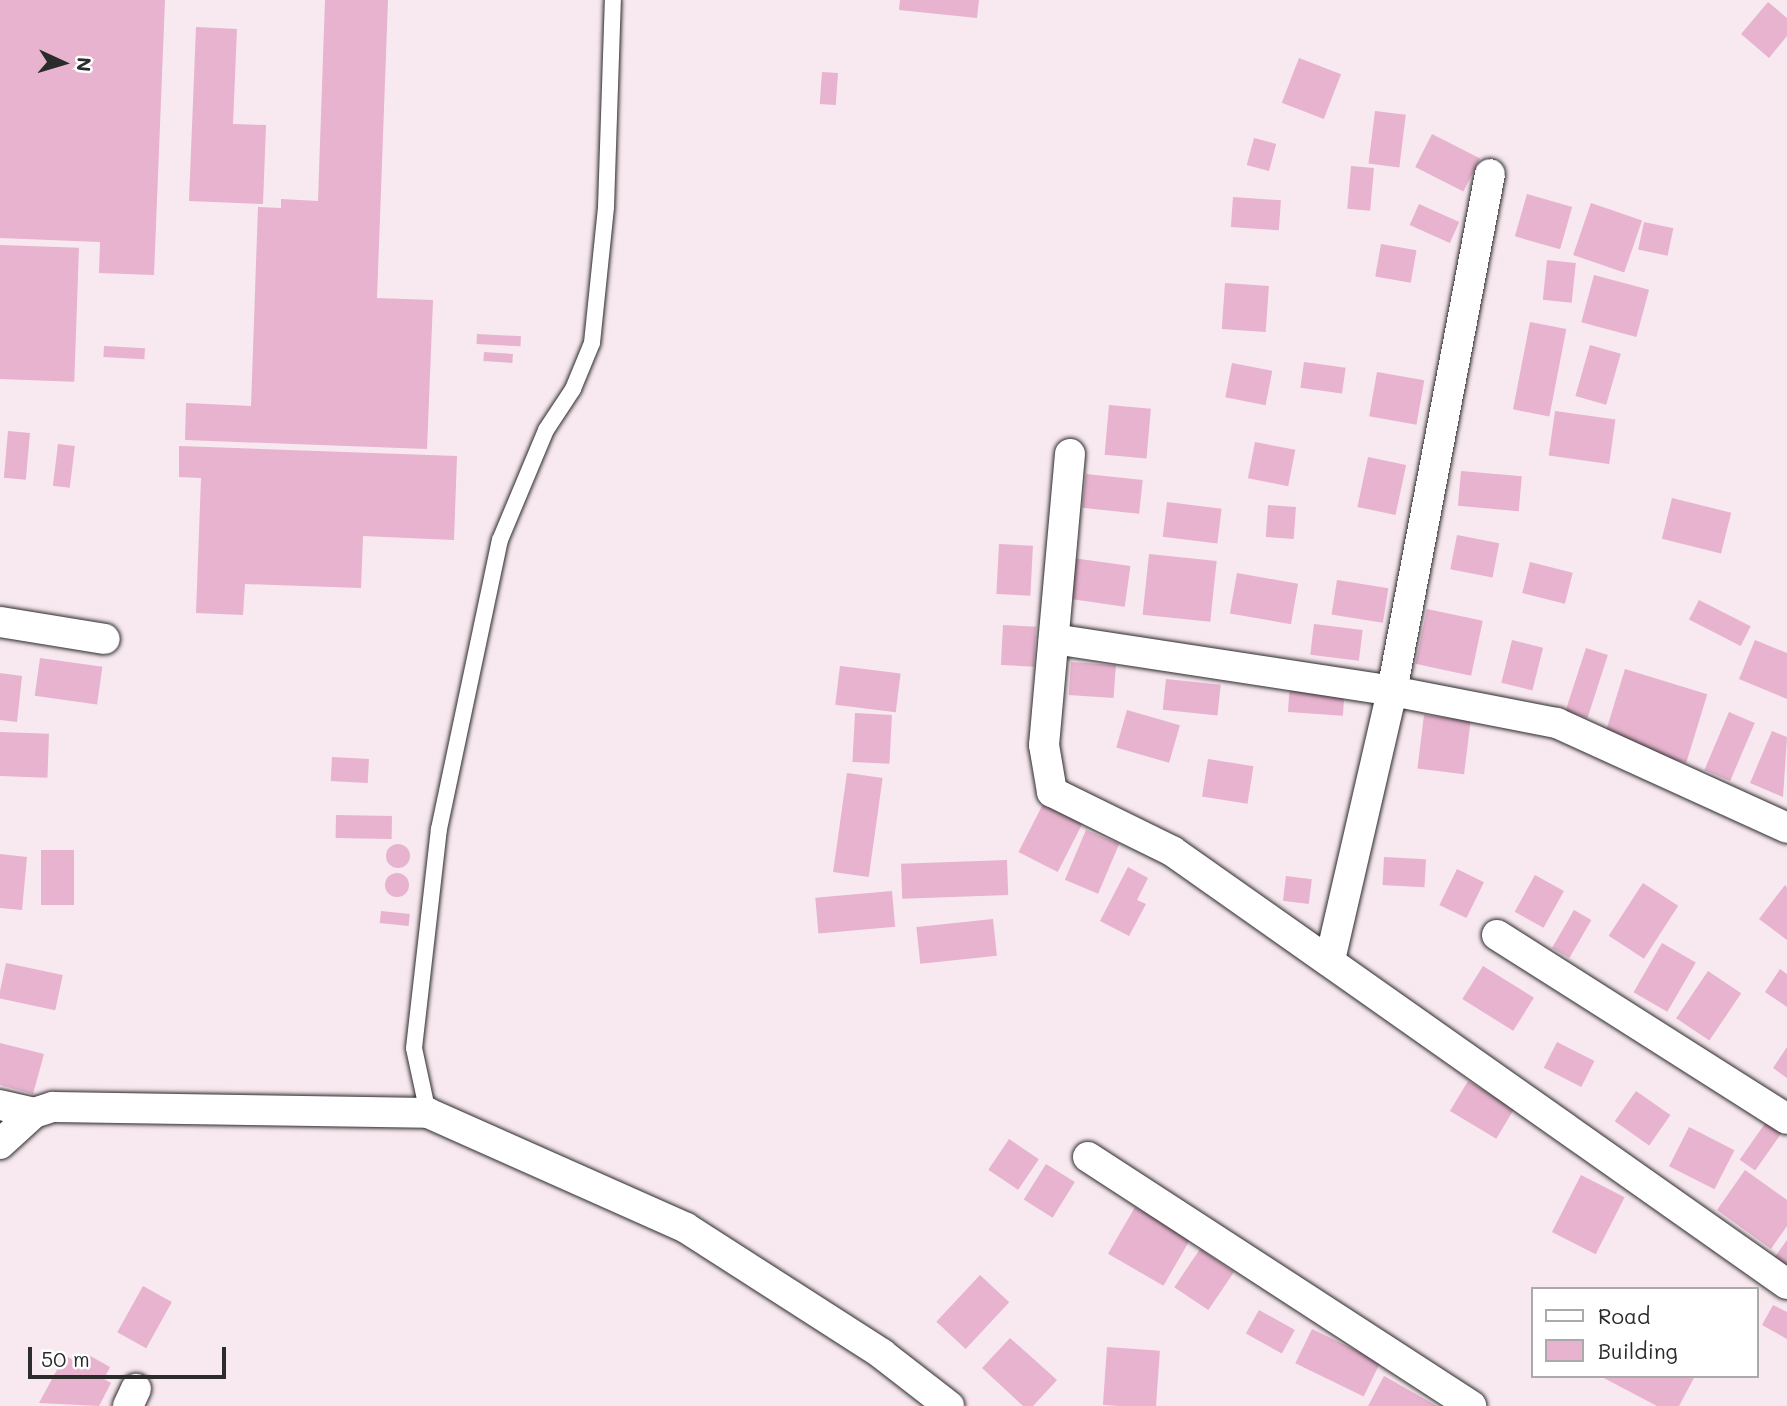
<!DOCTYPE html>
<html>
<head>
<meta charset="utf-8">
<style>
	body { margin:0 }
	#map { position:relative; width:1787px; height:1406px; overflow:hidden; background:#f8e8f0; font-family:Mali,sans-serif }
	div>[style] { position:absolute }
	.building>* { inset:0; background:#e7b3ce; transform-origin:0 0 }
	.round { border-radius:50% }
	.roads { filter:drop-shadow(0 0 2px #2b2b2b) drop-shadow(0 0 2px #2b2b2b) }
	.service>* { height:16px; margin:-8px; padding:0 8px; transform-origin:8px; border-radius:8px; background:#fff }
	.minor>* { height:30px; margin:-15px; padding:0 15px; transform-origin:15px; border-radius:15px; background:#fff }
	span { translate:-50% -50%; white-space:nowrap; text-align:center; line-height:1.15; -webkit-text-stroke:5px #fff; paint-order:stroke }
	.legend { position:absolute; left:1531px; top:1287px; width:228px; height:91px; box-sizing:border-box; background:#fff; border:2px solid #aaa; margin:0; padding:9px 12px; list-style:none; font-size:21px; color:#2b2b2b }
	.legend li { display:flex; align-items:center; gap:14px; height:35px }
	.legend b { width:35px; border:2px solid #aaa }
	.north { position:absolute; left:28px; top:28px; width:70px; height:70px; -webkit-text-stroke:5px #fff; paint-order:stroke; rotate:94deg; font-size:19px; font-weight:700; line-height:28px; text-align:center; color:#2b2b2b }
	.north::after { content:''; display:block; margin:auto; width:24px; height:32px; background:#2b2b2b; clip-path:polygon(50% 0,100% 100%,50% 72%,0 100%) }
	.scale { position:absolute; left:28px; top:1347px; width:198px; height:32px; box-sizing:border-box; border:4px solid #2b2b2b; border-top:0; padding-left:9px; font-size:21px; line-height:24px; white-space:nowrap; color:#2b2b2b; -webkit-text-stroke:5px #fff; paint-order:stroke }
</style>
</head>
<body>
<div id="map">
	<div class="building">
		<div style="clip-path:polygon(0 0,165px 0,154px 275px,99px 273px,100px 242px,0 238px)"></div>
		<div style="clip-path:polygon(325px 0,388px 0,377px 298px,433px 300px,427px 449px,185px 440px,186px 403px,251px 406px,258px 207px,281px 208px,281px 199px,318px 201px)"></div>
		<div style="clip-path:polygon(900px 0,979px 0,977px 18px,899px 10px)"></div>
		<div style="clip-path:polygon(1768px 2px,1787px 18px,1787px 36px,1769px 58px,1741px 34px)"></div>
		<div style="clip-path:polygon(196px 27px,237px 29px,233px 124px,266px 125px,263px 204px,189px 201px)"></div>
		<div style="left:1299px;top:58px;width:45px;height:48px;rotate:21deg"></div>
		<div style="left:822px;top:72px;width:16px;height:32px;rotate:4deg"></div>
		<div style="left:1375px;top:111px;width:31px;height:53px;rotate:7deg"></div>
		<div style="left:1432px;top:134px;width:54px;height:37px;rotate:27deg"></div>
		<div style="left:1254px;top:138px;width:23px;height:28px;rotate:15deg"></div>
		<div style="left:1351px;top:166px;width:23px;height:43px;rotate:5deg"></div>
		<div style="left:1527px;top:194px;width:47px;height:44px;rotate:16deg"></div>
		<div style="left:1233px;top:197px;width:48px;height:30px;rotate:4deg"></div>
		<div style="left:1591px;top:203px;width:54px;height:55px;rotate:19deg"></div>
		<div style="left:1419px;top:204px;width:44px;height:23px;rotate:24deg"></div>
		<div style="left:1644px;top:222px;width:30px;height:28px;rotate:12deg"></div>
		<div style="left:1381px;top:244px;width:36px;height:33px;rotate:10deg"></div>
		<div style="left:0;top:245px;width:79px;height:134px;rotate:2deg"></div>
		<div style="left:1547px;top:260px;width:29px;height:40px;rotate:6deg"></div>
		<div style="left:1594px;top:275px;width:57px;height:49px;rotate:15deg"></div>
		<div style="left:1225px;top:283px;width:44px;height:46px;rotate:4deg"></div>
		<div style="left:1530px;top:322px;width:37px;height:89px;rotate:11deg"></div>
		<div style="left:477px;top:334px;width:44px;height:10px;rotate:3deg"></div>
		<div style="left:1590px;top:345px;width:32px;height:53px;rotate:16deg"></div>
		<div style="left:104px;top:346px;width:41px;height:11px;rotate:3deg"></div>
		<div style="left:484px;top:352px;width:29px;height:9px;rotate:4deg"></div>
		<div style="left:1304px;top:362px;width:42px;height:26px;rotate:8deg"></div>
		<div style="left:1232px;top:363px;width:41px;height:35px;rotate:11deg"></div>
		<div style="left:1377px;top:372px;width:48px;height:45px;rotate:10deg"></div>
		<div style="left:1109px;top:405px;width:42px;height:50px;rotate:5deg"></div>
		<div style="left:1555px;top:411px;width:61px;height:45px;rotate:8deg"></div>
		<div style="left:8px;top:431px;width:22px;height:47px;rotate:5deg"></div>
		<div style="left:1255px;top:442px;width:41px;height:37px;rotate:11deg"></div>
		<div style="left:58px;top:444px;width:17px;height:42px;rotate:7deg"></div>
		<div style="clip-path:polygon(179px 446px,457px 456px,454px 540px,363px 536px,361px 588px,245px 584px,243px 615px,196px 613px,201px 478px,179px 477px)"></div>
		<div style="left:1368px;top:457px;width:39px;height:51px;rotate:12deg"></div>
		<div style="left:1461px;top:471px;width:61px;height:35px;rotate:5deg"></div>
		<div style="left:1086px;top:474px;width:57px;height:34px;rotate:6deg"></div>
		<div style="left:1672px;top:498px;width:61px;height:42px;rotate:14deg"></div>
		<div style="left:1167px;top:502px;width:55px;height:35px;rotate:7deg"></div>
		<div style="left:1268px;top:505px;width:28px;height:32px;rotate:4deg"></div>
		<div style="left:1457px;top:535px;width:43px;height:35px;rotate:11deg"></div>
		<div style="left:999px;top:544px;width:34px;height:50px;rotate:3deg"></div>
		<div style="left:1149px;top:554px;width:68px;height:61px;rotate:6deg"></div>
		<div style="left:1073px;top:558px;width:58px;height:41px;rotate:8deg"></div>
		<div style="left:1530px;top:562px;width:44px;height:32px;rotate:14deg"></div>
		<div style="left:1237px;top:573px;width:62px;height:41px;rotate:10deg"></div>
		<div style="left:1337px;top:580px;width:52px;height:35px;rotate:9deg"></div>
		<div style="left:1699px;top:600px;width:58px;height:22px;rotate:27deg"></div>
		<div style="left:1427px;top:609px;width:57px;height:56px;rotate:12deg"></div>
		<div style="left:1314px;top:624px;width:49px;height:31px;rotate:7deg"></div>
		<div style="left:1003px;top:625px;width:33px;height:40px;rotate:3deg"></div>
		<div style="left:1512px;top:640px;width:32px;height:44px;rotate:14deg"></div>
		<div style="clip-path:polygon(1755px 640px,1787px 653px,1787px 699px,1739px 679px)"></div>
		<div style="left:1586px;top:648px;width:23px;height:66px;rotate:18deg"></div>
		<div style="left:40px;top:658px;width:63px;height:38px;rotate:8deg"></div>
		<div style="left:1071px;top:662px;width:45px;height:33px;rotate:4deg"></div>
		<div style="left:840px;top:666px;width:61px;height:39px;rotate:7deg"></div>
		<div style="left:1625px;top:669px;width:86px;height:72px;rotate:17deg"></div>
		<div style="clip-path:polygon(0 673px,22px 676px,17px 722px,0 720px)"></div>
		<div style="left:1166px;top:679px;width:55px;height:31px;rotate:6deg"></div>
		<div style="left:1290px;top:683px;width:55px;height:29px;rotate:4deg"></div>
		<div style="left:1127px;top:710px;width:55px;height:39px;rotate:16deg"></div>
		<div style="left:1729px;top:712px;width:28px;height:63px;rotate:23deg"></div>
		<div style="left:855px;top:713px;width:37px;height:49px;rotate:3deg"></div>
		<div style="left:1424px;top:715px;width:47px;height:54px;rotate:7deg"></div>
		<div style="clip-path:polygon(1772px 731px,1787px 737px,1783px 797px,1750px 783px)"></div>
		<div style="left:0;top:732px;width:49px;height:44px;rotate:2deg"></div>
		<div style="left:332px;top:757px;width:37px;height:24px;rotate:3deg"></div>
		<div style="left:1208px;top:759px;width:46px;height:38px;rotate:9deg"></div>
		<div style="left:847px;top:773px;width:36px;height:100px;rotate:8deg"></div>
		<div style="left:1043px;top:804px;width:44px;height:54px;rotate:27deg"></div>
		<div style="left:336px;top:815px;width:56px;height:23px;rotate:1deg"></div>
		<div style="left:1086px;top:830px;width:36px;height:54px;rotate:23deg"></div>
		<div class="round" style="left:386px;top:844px;width:24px;height:24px"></div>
		<div style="left:41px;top:850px;width:33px;height:55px"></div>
		<div style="clip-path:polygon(0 854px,27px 857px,22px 910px,0 908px)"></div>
		<div style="left:1384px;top:857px;width:42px;height:28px;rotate:3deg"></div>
		<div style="left:1007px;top:860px;width:35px;height:106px;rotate:88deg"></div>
		<div style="clip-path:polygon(1128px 867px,1148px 878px,1137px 900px,1146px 904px,1129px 936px,1100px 921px)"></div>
		<div style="left:1457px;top:869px;width:30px;height:40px;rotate:26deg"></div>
		<div class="round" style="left:385px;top:873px;width:24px;height:24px"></div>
		<div style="left:1535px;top:875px;width:33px;height:42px;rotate:29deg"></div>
		<div style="left:1286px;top:876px;width:26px;height:25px;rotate:7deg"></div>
		<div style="left:1643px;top:883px;width:42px;height:63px;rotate:33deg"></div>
		<div style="clip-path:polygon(1785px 885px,1787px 887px,1787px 940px,1759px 919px)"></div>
		<div style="left:892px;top:891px;width:36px;height:77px;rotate:85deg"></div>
		<div style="left:1574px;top:910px;width:20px;height:44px;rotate:30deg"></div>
		<div style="left:381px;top:911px;width:29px;height:12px;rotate:6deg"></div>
		<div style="left:993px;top:919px;width:37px;height:77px;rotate:84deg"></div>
		<div style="left:1662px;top:943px;width:39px;height:57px;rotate:30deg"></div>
		<div style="left:6px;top:963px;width:58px;height:36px;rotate:12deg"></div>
		<div style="left:1483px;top:966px;width:60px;height:39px;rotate:32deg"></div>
		<div style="clip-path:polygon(1780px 969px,1787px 974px,1787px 1007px,1765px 992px)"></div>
		<div style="left:1708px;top:971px;width:40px;height:57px;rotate:34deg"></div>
		<div style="left:1557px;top:1042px;width:42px;height:29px;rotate:27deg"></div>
		<div style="clip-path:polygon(0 1043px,44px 1054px,33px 1094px,0 1085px)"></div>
		<div style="clip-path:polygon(1787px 1047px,1787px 1078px,1773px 1068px)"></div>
		<div style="left:1468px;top:1081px;width:54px;height:35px;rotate:31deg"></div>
		<div style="left:1636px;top:1091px;width:42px;height:37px;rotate:35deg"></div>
		<div style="left:1766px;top:1122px;width:19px;height:46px;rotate:35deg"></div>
		<div style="left:1689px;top:1127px;width:51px;height:44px;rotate:27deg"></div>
		<div style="left:1009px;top:1139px;width:36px;height:37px;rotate:34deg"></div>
		<div style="left:1046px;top:1164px;width:34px;height:42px;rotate:32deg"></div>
		<div style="clip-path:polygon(1745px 1170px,1787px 1200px,1787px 1226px,1771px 1249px,1717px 1210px)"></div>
		<div style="left:1581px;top:1175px;width:49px;height:64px;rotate:27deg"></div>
		<div style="left:1135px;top:1207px;width:64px;height:54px;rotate:30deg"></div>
		<div style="clip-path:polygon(1787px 1240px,1787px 1272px,1772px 1261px)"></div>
		<div style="left:1200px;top:1249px;width:41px;height:46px;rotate:34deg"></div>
		<div style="left:980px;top:1275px;width:40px;height:64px;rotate:43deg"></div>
		<div style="left:143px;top:1286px;width:33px;height:53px;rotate:29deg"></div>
		<div style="clip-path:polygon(1773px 1305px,1787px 1312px,1787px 1339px,1762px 1325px)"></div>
		<div style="left:1259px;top:1310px;width:41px;height:27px;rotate:29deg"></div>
		<div style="left:1312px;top:1329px;width:76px;height:38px;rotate:26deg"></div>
		<div style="clip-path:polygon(1010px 1338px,1057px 1380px,1033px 1406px,1023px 1406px,982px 1368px)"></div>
		<div style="left:1107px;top:1347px;width:53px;height:58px;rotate:4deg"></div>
		<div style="clip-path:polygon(85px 1353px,110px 1367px,104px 1379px,111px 1383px,99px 1406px,39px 1403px,65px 1355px,79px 1364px)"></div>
		<div style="clip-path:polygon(1384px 1376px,1437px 1406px,1368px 1406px)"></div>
		<div style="clip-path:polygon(1600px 1376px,1695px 1376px,1679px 1406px,1657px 1406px)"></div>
	</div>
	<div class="roads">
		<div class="service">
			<div style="left:428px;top:1113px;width:66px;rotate:-102.2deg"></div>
			<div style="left:414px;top:1048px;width:220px;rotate:-83.5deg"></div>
			<div style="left:439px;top:829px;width:295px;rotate:-78.1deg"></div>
			<div style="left:500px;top:540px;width:119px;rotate:-67.3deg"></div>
			<div style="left:546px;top:430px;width:49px;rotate:-56.6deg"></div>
			<div style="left:573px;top:389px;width:50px;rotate:-67.6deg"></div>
			<div style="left:592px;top:343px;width:137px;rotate:-84.1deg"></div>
			<div style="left:606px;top:207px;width:207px;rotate:-88.1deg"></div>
		</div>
		<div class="minor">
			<div style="left:1070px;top:454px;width:292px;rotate:95.1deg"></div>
			<div style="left:1044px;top:745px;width:48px;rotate:80.3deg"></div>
			<div style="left:1052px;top:792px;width:134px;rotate:26.2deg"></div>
			<div style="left:1172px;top:851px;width:752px;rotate:35.15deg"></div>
			<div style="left:0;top:622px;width:106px;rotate:9.2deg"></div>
			<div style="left:1054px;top:639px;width:342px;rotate:8.7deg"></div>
			<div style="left:1392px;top:691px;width:168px;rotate:11deg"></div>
			<div style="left:1557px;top:723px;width:253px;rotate:24.5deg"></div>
			<div style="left:1497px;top:935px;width:343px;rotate:32.4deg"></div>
			<div style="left:1330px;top:960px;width:276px;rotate:-77deg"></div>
			<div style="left:1392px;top:691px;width:526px;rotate:-79.27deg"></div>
			<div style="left:0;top:1105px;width:35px;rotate:13deg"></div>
			<div style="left:0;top:1144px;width:46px;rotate:-42.4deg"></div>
			<div style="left:34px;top:1113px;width:20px;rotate:-18deg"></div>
			<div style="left:53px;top:1107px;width:375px;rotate:0.9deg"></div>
			<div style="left:428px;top:1113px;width:282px;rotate:24deg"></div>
			<div style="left:686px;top:1228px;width:233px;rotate:32.7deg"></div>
			<div style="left:882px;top:1354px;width:85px;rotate:37.8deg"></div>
			<div style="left:1088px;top:1157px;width:457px;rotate:33deg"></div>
			<div style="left:128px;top:1406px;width:19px;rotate:-65deg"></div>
		</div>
	</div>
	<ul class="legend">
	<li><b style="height:9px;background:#fff"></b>Road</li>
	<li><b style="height:19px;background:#e7b3ce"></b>Building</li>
	</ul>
	<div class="north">N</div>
	<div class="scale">50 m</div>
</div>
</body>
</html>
